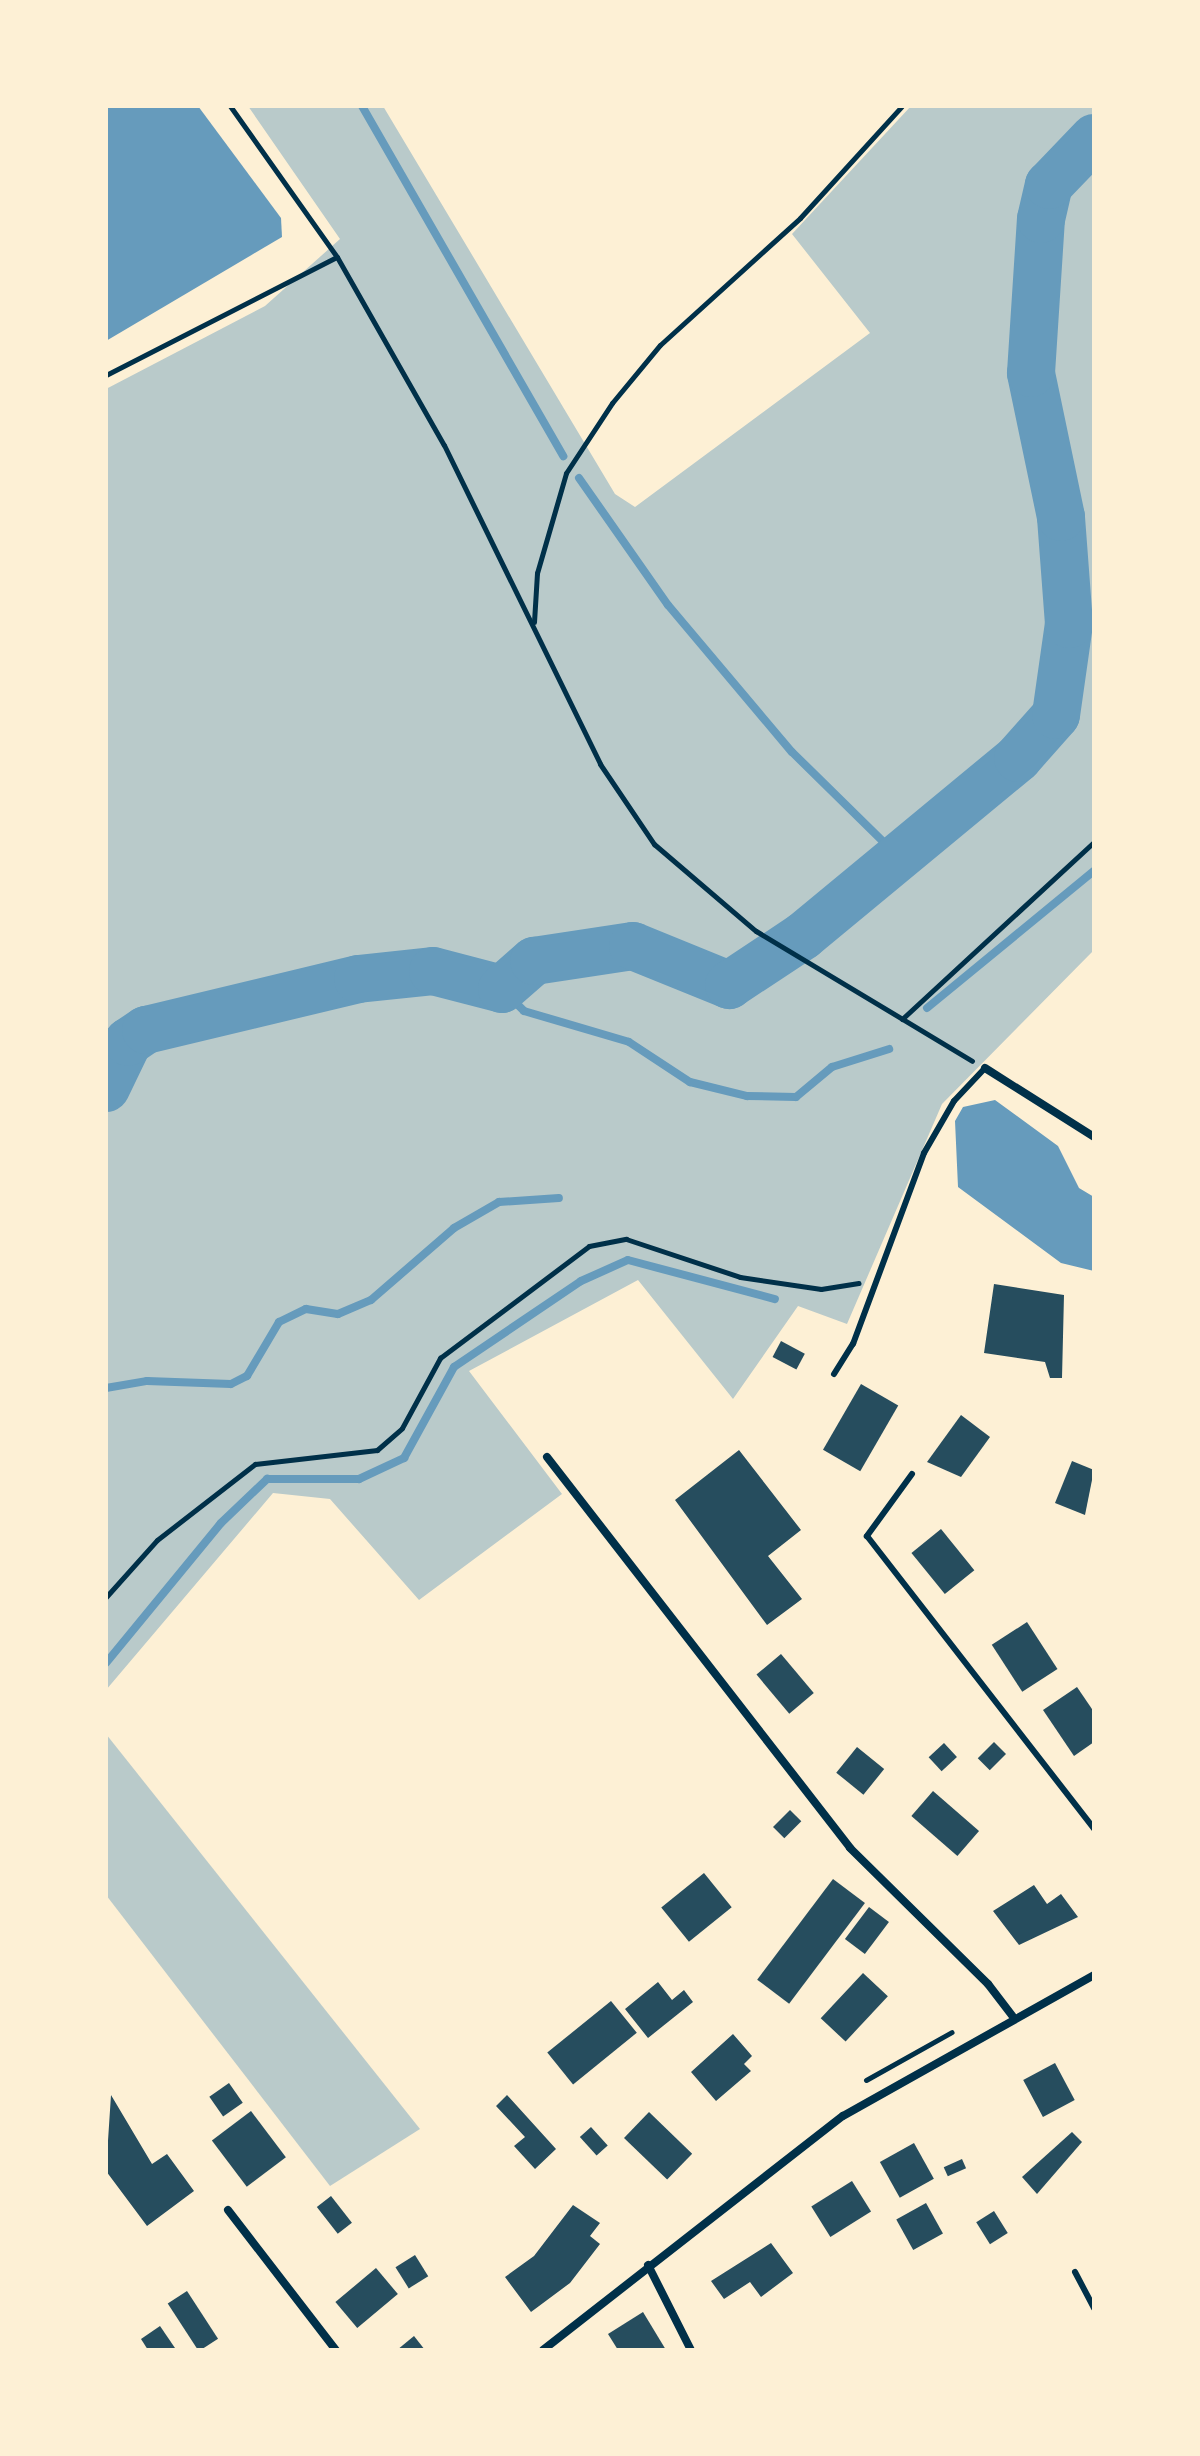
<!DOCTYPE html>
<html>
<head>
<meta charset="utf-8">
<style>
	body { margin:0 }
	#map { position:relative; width:1200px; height:2456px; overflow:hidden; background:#fdf0d5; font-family:Poppins,sans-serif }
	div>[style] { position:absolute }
	.green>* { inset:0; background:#b9caca }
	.water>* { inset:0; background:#669bbc }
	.stream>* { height:8px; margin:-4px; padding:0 4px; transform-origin:4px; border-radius:4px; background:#669bbc }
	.river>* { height:48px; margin:-24px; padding:0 24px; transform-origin:24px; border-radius:24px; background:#669bbc }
	.building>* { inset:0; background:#264d5e; transform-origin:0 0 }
	.path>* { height:5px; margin:-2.5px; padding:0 2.5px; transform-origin:2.5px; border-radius:2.5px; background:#003049 }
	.service>* { height:6px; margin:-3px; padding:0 3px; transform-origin:3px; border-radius:3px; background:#003049 }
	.minor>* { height:8px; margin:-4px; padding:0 4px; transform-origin:4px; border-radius:4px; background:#003049 }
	span { translate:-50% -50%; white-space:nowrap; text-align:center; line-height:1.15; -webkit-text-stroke:8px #fdf0d5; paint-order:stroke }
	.frame { position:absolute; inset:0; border:108px solid #fdf0d5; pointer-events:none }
</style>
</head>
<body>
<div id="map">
	<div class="green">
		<div style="clip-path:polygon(248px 106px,383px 106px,615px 494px,635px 507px,870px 333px,792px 234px,911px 106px,1094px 106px,1094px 128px,1033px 187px,1023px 247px,1023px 373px,1052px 511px,1057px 587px,1048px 681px,1035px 728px,955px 805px,966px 816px,1026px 765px,1062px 721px,1074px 620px,1069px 516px,1037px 367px,1056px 193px,1094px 151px,1094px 950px,942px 1104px,847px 1324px,798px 1306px,733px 1399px,638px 1280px,469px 1371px,562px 1494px,419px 1600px,330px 1499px,273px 1493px,106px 1690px,106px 389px,265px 306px,340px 239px)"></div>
		<div style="clip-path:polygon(106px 1734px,420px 2129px,330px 2186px,106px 1895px)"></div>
	</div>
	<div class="water">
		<div style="clip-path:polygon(106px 106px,198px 106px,281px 218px,282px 237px,106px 341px)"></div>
		<div style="clip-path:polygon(995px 1100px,1058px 1146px,1079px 1188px,1094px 1197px,1094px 1271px,1061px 1263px,958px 1187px,955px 1121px,963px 1107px)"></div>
	</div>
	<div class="stream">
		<div style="left:362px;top:106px;width:404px;rotate:60.1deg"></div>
		<div style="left:579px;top:478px;width:155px;rotate:55deg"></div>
		<div style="left:668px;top:605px;width:192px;rotate:49.9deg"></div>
		<div style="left:792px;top:752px;width:151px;rotate:44.5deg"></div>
		<div style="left:502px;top:989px;width:31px;rotate:45deg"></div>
		<div style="left:524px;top:1011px;width:109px;rotate:16.4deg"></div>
		<div style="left:629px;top:1042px;width:73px;rotate:33.3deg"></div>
		<div style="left:690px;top:1082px;width:59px;rotate:13.8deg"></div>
		<div style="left:747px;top:1096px;width:49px;rotate:1.2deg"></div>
		<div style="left:796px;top:1097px;width:47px;rotate:-39.8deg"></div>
		<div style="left:832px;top:1067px;width:60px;rotate:-17.5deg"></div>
		<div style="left:927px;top:1008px;width:216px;rotate:-39.4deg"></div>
		<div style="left:106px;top:1388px;width:42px;rotate:-9.7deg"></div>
		<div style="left:147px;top:1381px;width:84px;rotate:2deg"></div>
		<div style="left:231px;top:1384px;width:18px;rotate:-27deg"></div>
		<div style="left:247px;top:1376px;width:63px;rotate:-59.3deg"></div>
		<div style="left:279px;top:1322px;width:30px;rotate:-26deg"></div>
		<div style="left:306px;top:1309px;width:32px;rotate:9deg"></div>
		<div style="left:338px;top:1314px;width:36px;rotate:-23deg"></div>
		<div style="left:371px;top:1300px;width:110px;rotate:-40.9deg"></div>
		<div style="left:454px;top:1228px;width:52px;rotate:-30deg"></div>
		<div style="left:499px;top:1202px;width:60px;rotate:-3.8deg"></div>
		<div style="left:106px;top:1663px;width:181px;rotate:-50.6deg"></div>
		<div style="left:221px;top:1523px;width:64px;rotate:-43.7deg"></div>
		<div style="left:267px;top:1479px;width:92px"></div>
		<div style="left:359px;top:1479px;width:50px;rotate:-25deg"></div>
		<div style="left:404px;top:1458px;width:104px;rotate:-61.2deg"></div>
		<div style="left:454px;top:1367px;width:153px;rotate:-34.1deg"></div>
		<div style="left:581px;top:1281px;width:51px;rotate:-24.1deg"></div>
		<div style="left:628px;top:1260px;width:152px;rotate:14.9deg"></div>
	</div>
	<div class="river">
		<div style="left:106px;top:1088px;width:51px;rotate:-64.4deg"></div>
		<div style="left:128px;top:1042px;width:22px;rotate:-34deg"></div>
		<div style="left:146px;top:1030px;width:218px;rotate:-13.5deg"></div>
		<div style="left:358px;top:979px;width:75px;rotate:-6.1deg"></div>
		<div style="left:433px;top:971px;width:71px;rotate:14.6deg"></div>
		<div style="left:502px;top:989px;width:43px;rotate:-41.2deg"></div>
		<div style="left:534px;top:961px;width:100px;rotate:-8.6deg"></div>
		<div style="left:633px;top:946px;width:104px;rotate:22.1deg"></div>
		<div style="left:729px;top:985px;width:89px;rotate:-33.5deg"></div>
		<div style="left:803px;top:936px;width:279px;rotate:-39.6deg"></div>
		<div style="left:1018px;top:758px;width:57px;rotate:-48.5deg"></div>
		<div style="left:1056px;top:715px;width:92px;rotate:-81.9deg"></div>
		<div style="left:1069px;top:624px;width:107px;rotate:-94.3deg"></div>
		<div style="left:1061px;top:517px;width:147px;rotate:-101.8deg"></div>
		<div style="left:1031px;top:373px;width:154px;rotate:-86.3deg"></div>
		<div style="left:1041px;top:219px;width:35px;rotate:-77deg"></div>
		<div style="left:1049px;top:185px;width:65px;rotate:-46.2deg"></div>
	</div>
	<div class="building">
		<div style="clip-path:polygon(994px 1284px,1064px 1295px,1062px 1378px,1050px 1378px,1045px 1362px,984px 1353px)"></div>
		<div style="left:781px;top:1341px;width:27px;height:18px;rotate:28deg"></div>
		<div style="left:861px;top:1384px;width:43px;height:76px;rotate:30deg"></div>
		<div style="clip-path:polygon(961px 1415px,990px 1437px,961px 1477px,927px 1462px)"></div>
		<div style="clip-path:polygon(739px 1450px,801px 1530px,768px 1556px,802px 1599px,767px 1625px,675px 1500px)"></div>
		<div style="clip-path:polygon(1072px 1461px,1094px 1470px,1085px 1515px,1055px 1503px)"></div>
		<div style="left:941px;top:1529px;width:53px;height:38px;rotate:51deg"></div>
		<div style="left:1027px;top:1622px;width:56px;height:42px;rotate:57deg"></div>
		<div style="left:781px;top:1654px;width:51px;height:32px;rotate:50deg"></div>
		<div style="clip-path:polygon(1077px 1687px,1094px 1712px,1094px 1742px,1074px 1756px,1043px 1710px)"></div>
		<div style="left:994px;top:1742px;width:17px;height:23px;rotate:45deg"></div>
		<div style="left:944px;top:1743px;width:19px;height:21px;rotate:47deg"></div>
		<div style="left:857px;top:1747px;width:35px;height:33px;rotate:39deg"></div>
		<div style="left:933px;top:1791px;width:61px;height:33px;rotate:41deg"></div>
		<div style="left:790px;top:1810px;width:16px;height:24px;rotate:45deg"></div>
		<div style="left:704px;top:1873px;width:44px;height:55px;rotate:51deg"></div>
		<div style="left:833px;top:1879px;width:40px;height:126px;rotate:37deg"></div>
		<div style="clip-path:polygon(1034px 1885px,1047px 1904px,1061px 1894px,1078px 1917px,1019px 1945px,993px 1911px)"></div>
		<div style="left:869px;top:1907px;width:25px;height:40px;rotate:37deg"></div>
		<div style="left:863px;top:1973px;width:34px;height:62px;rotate:43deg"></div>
		<div style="clip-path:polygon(658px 1982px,672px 2000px,684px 1990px,693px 2002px,648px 2038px,625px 2009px)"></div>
		<div style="left:611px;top:2001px;width:41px;height:82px;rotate:51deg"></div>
		<div style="clip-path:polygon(733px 2034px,752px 2056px,744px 2064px,751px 2071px,716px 2101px,691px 2072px)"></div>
		<div style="left:1055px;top:2063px;width:42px;height:36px;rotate:62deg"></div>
		<div style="left:229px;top:2083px;width:24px;height:24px;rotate:55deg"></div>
		<div style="clip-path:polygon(111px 2095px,152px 2164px,167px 2154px,194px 2191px,147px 2226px,106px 2171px)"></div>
		<div style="clip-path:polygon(507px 2095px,556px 2149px,535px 2169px,514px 2146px,525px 2137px,496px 2106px)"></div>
		<div style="left:251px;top:2111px;width:58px;height:49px;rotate:53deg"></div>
		<div style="left:649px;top:2112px;width:60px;height:36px;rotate:44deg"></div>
		<div style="left:591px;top:2127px;width:25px;height:15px;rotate:48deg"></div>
		<div style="clip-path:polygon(1072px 2132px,1082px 2142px,1037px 2194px,1022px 2177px)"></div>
		<div style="left:914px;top:2143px;width:41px;height:39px;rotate:61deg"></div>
		<div style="left:962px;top:2159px;width:10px;height:20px;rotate:66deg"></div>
		<div style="left:852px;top:2181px;width:36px;height:48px;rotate:58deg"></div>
		<div style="left:331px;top:2196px;width:34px;height:18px;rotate:52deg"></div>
		<div style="left:926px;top:2203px;width:35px;height:34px;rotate:61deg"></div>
		<div style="clip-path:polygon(573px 2205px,600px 2223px,590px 2236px,600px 2244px,570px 2283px,531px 2312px,505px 2277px,534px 2256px)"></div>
		<div style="left:994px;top:2211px;width:26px;height:21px;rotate:58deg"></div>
		<div style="clip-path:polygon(771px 2243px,793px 2273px,761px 2297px,750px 2282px,724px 2299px,711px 2281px)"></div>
		<div style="left:415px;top:2255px;width:25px;height:23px;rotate:58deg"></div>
		<div style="left:376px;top:2268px;width:34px;height:53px;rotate:50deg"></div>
		<div style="left:187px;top:2291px;width:57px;height:23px;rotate:57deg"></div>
		<div style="clip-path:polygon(643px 2312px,666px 2350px,618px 2350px,608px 2334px)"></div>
		<div style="clip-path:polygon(160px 2326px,175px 2348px,148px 2350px,141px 2339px)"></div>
		<div style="clip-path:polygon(414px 2336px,425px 2350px,397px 2350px)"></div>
	</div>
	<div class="path">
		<div style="left:337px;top:257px;width:216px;rotate:60.4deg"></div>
		<div style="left:444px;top:445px;width:355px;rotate:63.9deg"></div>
		<div style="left:600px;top:764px;width:97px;rotate:56deg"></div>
		<div style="left:654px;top:844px;width:134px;rotate:40.5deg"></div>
		<div style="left:756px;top:931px;width:252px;rotate:31deg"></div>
		<div style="left:106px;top:375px;width:259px;rotate:-27.1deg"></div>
		<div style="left:337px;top:257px;width:185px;rotate:-125.3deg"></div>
		<div style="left:534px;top:622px;width:49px;rotate:-86.5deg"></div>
		<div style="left:537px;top:573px;width:104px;rotate:-73.8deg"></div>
		<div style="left:566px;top:473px;width:84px;rotate:-56.7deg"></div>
		<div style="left:612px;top:403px;width:75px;rotate:-50.4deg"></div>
		<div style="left:660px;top:345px;width:189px;rotate:-42.2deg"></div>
		<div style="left:800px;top:218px;width:151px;rotate:-47.7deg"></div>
		<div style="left:902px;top:1019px;width:261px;rotate:-42.7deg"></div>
		<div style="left:106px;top:1597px;width:76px;rotate:-48.2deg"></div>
		<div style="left:157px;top:1540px;width:124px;rotate:-37.8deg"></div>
		<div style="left:255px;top:1464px;width:123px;rotate:-6.5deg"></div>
		<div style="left:377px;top:1450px;width:33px;rotate:-41deg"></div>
		<div style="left:402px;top:1428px;width:80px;rotate:-61.5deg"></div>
		<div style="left:440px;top:1358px;width:186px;rotate:-36.9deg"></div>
		<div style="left:589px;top:1246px;width:38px;rotate:-11deg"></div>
		<div style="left:626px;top:1239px;width:120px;rotate:18.4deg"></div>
		<div style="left:740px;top:1277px;width:82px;rotate:8.4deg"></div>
		<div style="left:821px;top:1289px;width:38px;rotate:-9deg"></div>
		<div style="left:866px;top:2080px;width:98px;rotate:-29.2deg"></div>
	</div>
	<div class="service">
		<div style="left:834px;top:1374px;width:36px;rotate:-58deg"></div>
		<div style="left:853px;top:1344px;width:204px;rotate:-69.6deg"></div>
		<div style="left:924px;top:1153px;width:60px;rotate:-60deg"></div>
		<div style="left:954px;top:1101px;width:45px;rotate:-46.8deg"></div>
		<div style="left:912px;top:1474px;width:77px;rotate:126deg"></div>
		<div style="left:867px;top:1536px;width:371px;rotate:52.2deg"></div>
		<div style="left:1075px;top:2272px;width:41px;rotate:62.2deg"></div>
	</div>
	<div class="minor">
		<div style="left:985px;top:1068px;width:129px;rotate:32.3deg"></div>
		<div style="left:547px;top:1457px;width:495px;rotate:52.2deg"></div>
		<div style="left:850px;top:1848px;width:194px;rotate:44.6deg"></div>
		<div style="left:988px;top:1984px;width:43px;rotate:52.6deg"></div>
		<div style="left:228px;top:2210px;width:177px;rotate:52.4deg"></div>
		<div style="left:648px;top:2265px;width:95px;rotate:63.2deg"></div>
		<div style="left:543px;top:2350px;width:380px;rotate:-38deg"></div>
		<div style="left:843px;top:2116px;width:288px;rotate:-29.3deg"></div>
	</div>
	<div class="frame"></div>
</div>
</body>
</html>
